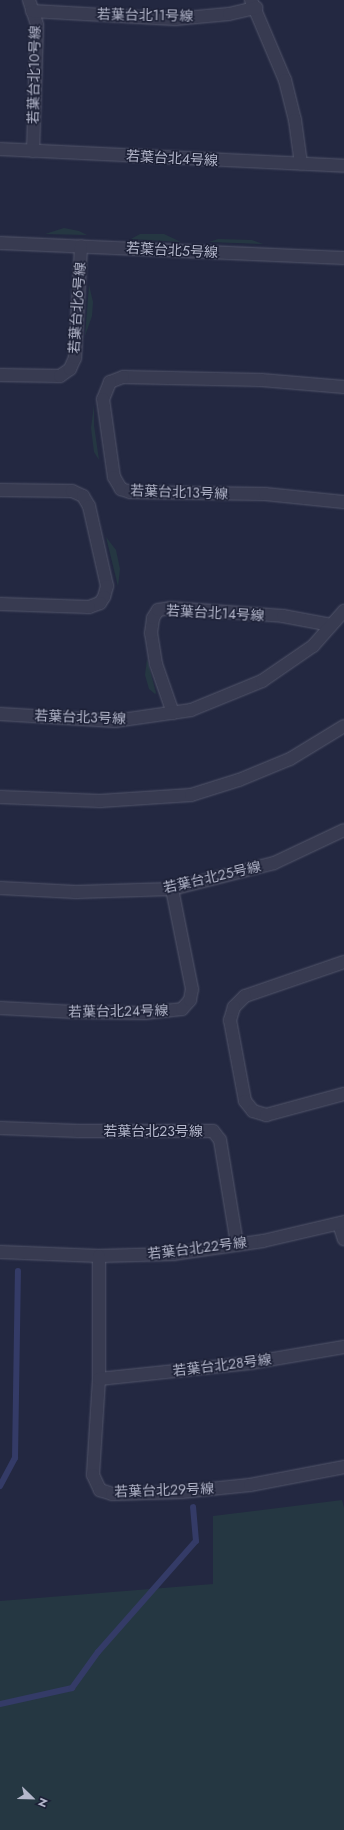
<!DOCTYPE html>
<html>
<head>
<meta charset="utf-8">
<style>
	body { margin:0 }
	#map { position:relative; width:344px; height:1830px; overflow:hidden; background:#232841; font-family:Jost,"Noto Sans JP",sans-serif }
	div>[style] { position:absolute }
	.green>* { inset:0; background:#253742 }
	.stream>* { height:6px; margin:-3px; padding:0 3px; transform-origin:3px; border-radius:3px; background:#343b67 }
	.roads { filter:drop-shadow(0 0 1px #53566b) drop-shadow(0 0 1px #53566b) }
	.minor>* { height:12px; margin:-6px; padding:0 6px; transform-origin:6px; border-radius:6px; background:#383b51 }
	.tertiary>* { height:12px; margin:-6px; padding:0 6px; transform-origin:6px; border-radius:6px; background:#383b51 }
	span { translate:-50% -50%; white-space:nowrap; text-align:center; line-height:1.15; -webkit-text-stroke:3px #1c2036; paint-order:stroke }
	.street-label { font-size:14px; color:#b4b7cb }
	.north { position:absolute; left:12px; top:1778px; width:40px; height:40px; -webkit-text-stroke:3px #1c2036; paint-order:stroke; rotate:113deg; font-size:11px; font-weight:700; line-height:16px; text-align:center; color:#b4b7cb }
	.north::after { content:''; display:block; margin:auto; width:14px; height:18px; background:#b4b7cb; clip-path:polygon(50% 0,100% 100%,50% 72%,0 100%) }
</style>
</head>
<body>
<div id="map">
	<div class="green">
		<div style="clip-path:polygon(64px 228px,79px 231px,87px 235px,45px 234px)"></div>
		<div style="clip-path:polygon(140px 234px,164px 234px,181px 242px,131px 239px)"></div>
		<div style="clip-path:polygon(218px 239px,252px 240px,263px 244px,209px 242px)"></div>
		<div style="clip-path:polygon(89px 285px,93px 302px,92px 316px,85px 336px)"></div>
		<div style="clip-path:polygon(94px 405px,94px 425px,99px 460px,94px 452px,91px 428px)"></div>
		<div style="clip-path:polygon(106px 537px,116px 550px,120px 569px,118px 586px)"></div>
		<div style="clip-path:polygon(147px 659px,156px 693px,155px 694px,149px 689px,145px 675px)"></div>
		<div style="clip-path:polygon(342px 1500px,344px 1508px,344px 1830px,0 1830px,0 1601px,213px 1584px,213px 1516px)"></div>
	</div>
	<div class="stream">
		<div style="left:0;top:1486px;width:32px;rotate:-62deg"></div>
		<div style="left:15px;top:1458px;width:187px;rotate:-89.1deg"></div>
		<div style="left:0;top:1704px;width:74px;rotate:-12.5deg"></div>
		<div style="left:72px;top:1688px;width:44px;rotate:-54.2deg"></div>
		<div style="left:98px;top:1652px;width:148px;rotate:-48.6deg"></div>
		<div style="left:196px;top:1541px;width:34px;rotate:-95deg"></div>
	</div>
	<div class="roads">
		<div class="minor">
			<div style="left:29px;top:0;width:26px;rotate:72deg"></div>
			<div style="left:37px;top:25px;width:126px;rotate:91.8deg"></div>
			<div style="left:251px;top:0;width:87px;rotate:67deg"></div>
			<div style="left:285px;top:80px;width:41px;rotate:76deg"></div>
			<div style="left:295px;top:120px;width:44px;rotate:82.2deg"></div>
			<div style="left:32px;top:11px;width:143px;rotate:3.2deg"></div>
			<div style="left:175px;top:19px;width:54px;rotate:-5.3deg"></div>
			<div style="left:229px;top:14px;width:28px;rotate:-13deg"></div>
			<div style="left:0;top:149px;width:344px;rotate:2.8deg"></div>
			<div style="left:0;top:243px;width:344px;rotate:2.5deg"></div>
			<div style="left:0;top:375px;width:60px;rotate:1deg"></div>
			<div style="left:60px;top:376px;width:12px;rotate:-35deg"></div>
			<div style="left:70px;top:369px;width:12px;rotate:-66deg"></div>
			<div style="left:75px;top:358px;width:112px;rotate:-86.9deg"></div>
			<div style="left:344px;top:387px;width:83px;rotate:-175.2deg"></div>
			<div style="left:261px;top:380px;width:138px;rotate:-178.8deg"></div>
			<div style="left:123px;top:377px;width:14px;rotate:159deg"></div>
			<div style="left:110px;top:382px;width:18px;rotate:112deg"></div>
			<div style="left:103px;top:399px;width:79px;rotate:82deg"></div>
			<div style="left:114px;top:477px;width:14px;rotate:60deg"></div>
			<div style="left:121px;top:489px;width:9px;rotate:18deg"></div>
			<div style="left:130px;top:492px;width:135px;rotate:0.8deg"></div>
			<div style="left:265px;top:494px;width:79px;rotate:5.8deg"></div>
			<div style="left:0;top:490px;width:72px;rotate:0.8deg"></div>
			<div style="left:72px;top:491px;width:12px;rotate:24deg"></div>
			<div style="left:83px;top:496px;width:12px;rotate:59deg"></div>
			<div style="left:89px;top:506px;width:82px;rotate:77.3deg"></div>
			<div style="left:107px;top:586px;width:11px;rotate:105deg"></div>
			<div style="left:104px;top:597px;width:7px;rotate:124deg"></div>
			<div style="left:100px;top:603px;width:12px;rotate:160deg"></div>
			<div style="left:89px;top:607px;width:89px;rotate:-178.1deg"></div>
			<div style="left:173px;top:713px;width:52px;rotate:-109.1deg"></div>
			<div style="left:156px;top:664px;width:31px;rotate:-99deg"></div>
			<div style="left:151px;top:633px;width:15px;rotate:-82deg"></div>
			<div style="left:153px;top:618px;width:9px;rotate:-58deg"></div>
			<div style="left:158px;top:610px;width:12px;rotate:-9deg"></div>
			<div style="left:170px;top:608px;width:113px;rotate:4deg"></div>
			<div style="left:283px;top:616px;width:49px;rotate:10.6deg"></div>
			<div style="left:0;top:714px;width:115px;rotate:3.5deg"></div>
			<div style="left:115px;top:721px;width:77px;rotate:-8.2deg"></div>
			<div style="left:191px;top:710px;width:77px;rotate:-22.2deg"></div>
			<div style="left:262px;top:681px;width:62px;rotate:-34.5deg"></div>
			<div style="left:313px;top:646px;width:47px;rotate:-48.5deg"></div>
			<div style="left:0;top:888px;width:76px;rotate:3deg"></div>
			<div style="left:76px;top:892px;width:96px;rotate:-1.8deg"></div>
			<div style="left:172px;top:889px;width:105px;rotate:-14.3deg"></div>
			<div style="left:274px;top:863px;width:77px;rotate:-25.2deg"></div>
			<div style="left:344px;top:962px;width:105px;rotate:161deg"></div>
			<div style="left:245px;top:996px;width:16px;rotate:135deg"></div>
			<div style="left:234px;top:1007px;width:14px;rotate:107deg"></div>
			<div style="left:230px;top:1020px;width:82px;rotate:79.5deg"></div>
			<div style="left:245px;top:1101px;width:13px;rotate:51deg"></div>
			<div style="left:253px;top:1111px;width:14px;rotate:17deg"></div>
			<div style="left:266px;top:1115px;width:81px;rotate:-15.1deg"></div>
			<div style="left:0;top:1008px;width:74px;rotate:3.1deg"></div>
			<div style="left:74px;top:1012px;width:71px;rotate:0.8deg"></div>
			<div style="left:145px;top:1013px;width:37px;rotate:-6deg"></div>
			<div style="left:182px;top:1009px;width:12px;rotate:-48deg"></div>
			<div style="left:190px;top:1000px;width:11px;rotate:-80deg"></div>
			<div style="left:192px;top:989px;width:102px;rotate:-101.3deg"></div>
			<div style="left:0;top:1128px;width:79px;rotate:2.2deg"></div>
			<div style="left:79px;top:1131px;width:134px"></div>
			<div style="left:213px;top:1131px;width:11px;rotate:52deg"></div>
			<div style="left:220px;top:1140px;width:105px;rotate:80.7deg"></div>
			<div style="left:339px;top:1224px;width:16px;rotate:72deg"></div>
			<div style="left:0;top:1252px;width:99px;rotate:2.3deg"></div>
			<div style="left:99px;top:1256px;width:74px;rotate:-1.5deg"></div>
			<div style="left:173px;top:1254px;width:91px;rotate:-8.2deg"></div>
			<div style="left:263px;top:1241px;width:83px;rotate:-13.2deg"></div>
			<div style="left:99px;top:1256px;width:123px;rotate:90deg"></div>
			<div style="left:99px;top:1379px;width:96px;rotate:93.6deg"></div>
			<div style="left:93px;top:1475px;width:17px;rotate:65deg"></div>
			<div style="left:100px;top:1490px;width:13px;rotate:18deg"></div>
			<div style="left:112px;top:1494px;width:69px;rotate:-1.7deg"></div>
			<div style="left:181px;top:1492px;width:69px;rotate:-5.8deg"></div>
			<div style="left:250px;top:1485px;width:96px;rotate:-10.8deg"></div>
			<div style="left:99px;top:1379px;width:152px;rotate:-6deg"></div>
			<div style="left:250px;top:1363px;width:95px;rotate:-9.7deg"></div>
		</div>
		<div class="tertiary">
			<div style="left:0;top:797px;width:100px;rotate:2.3deg"></div>
			<div style="left:100px;top:801px;width:91px;rotate:-3.8deg"></div>
			<div style="left:191px;top:795px;width:50px;rotate:-17.4deg"></div>
			<div style="left:239px;top:780px;width:55px;rotate:-22.4deg"></div>
			<div style="left:290px;top:759px;width:63px;rotate:-31.4deg"></div>
		</div>
	</div>
	<div class="street-label">
		<span style="left:145px;top:15px;rotate:1deg">若葉台北11号線</span>
		<span style="left:34px;top:75px;rotate:-89deg">若葉台北10号線</span>
		<span style="left:172px;top:158px;rotate:3deg">若葉台北4号線</span>
		<span style="left:172px;top:250px;rotate:3deg">若葉台北5号線</span>
		<span style="left:77px;top:308px;rotate:-86deg">若葉台北6号線</span>
		<span style="left:179px;top:492px;rotate:2deg">若葉台北13号線</span>
		<span style="left:215px;top:613px;rotate:3deg">若葉台北14号線</span>
		<span style="left:80px;top:717px;rotate:2deg">若葉台北3号線</span>
		<span style="left:212px;top:877px;rotate:-13deg">若葉台北25号線</span>
		<span style="left:118px;top:1011px;rotate:-1deg">若葉台北24号線</span>
		<span style="left:153px;top:1131px">若葉台北23号線</span>
		<span style="left:197px;top:1248px;rotate:-7deg">若葉台北22号線</span>
		<span style="left:222px;top:1365px;rotate:-7deg">若葉台北28号線</span>
		<span style="left:164px;top:1490px;rotate:-2deg">若葉台北29号線</span>
	</div>
	<div class="north">N</div>
</div>
</body>
</html>
